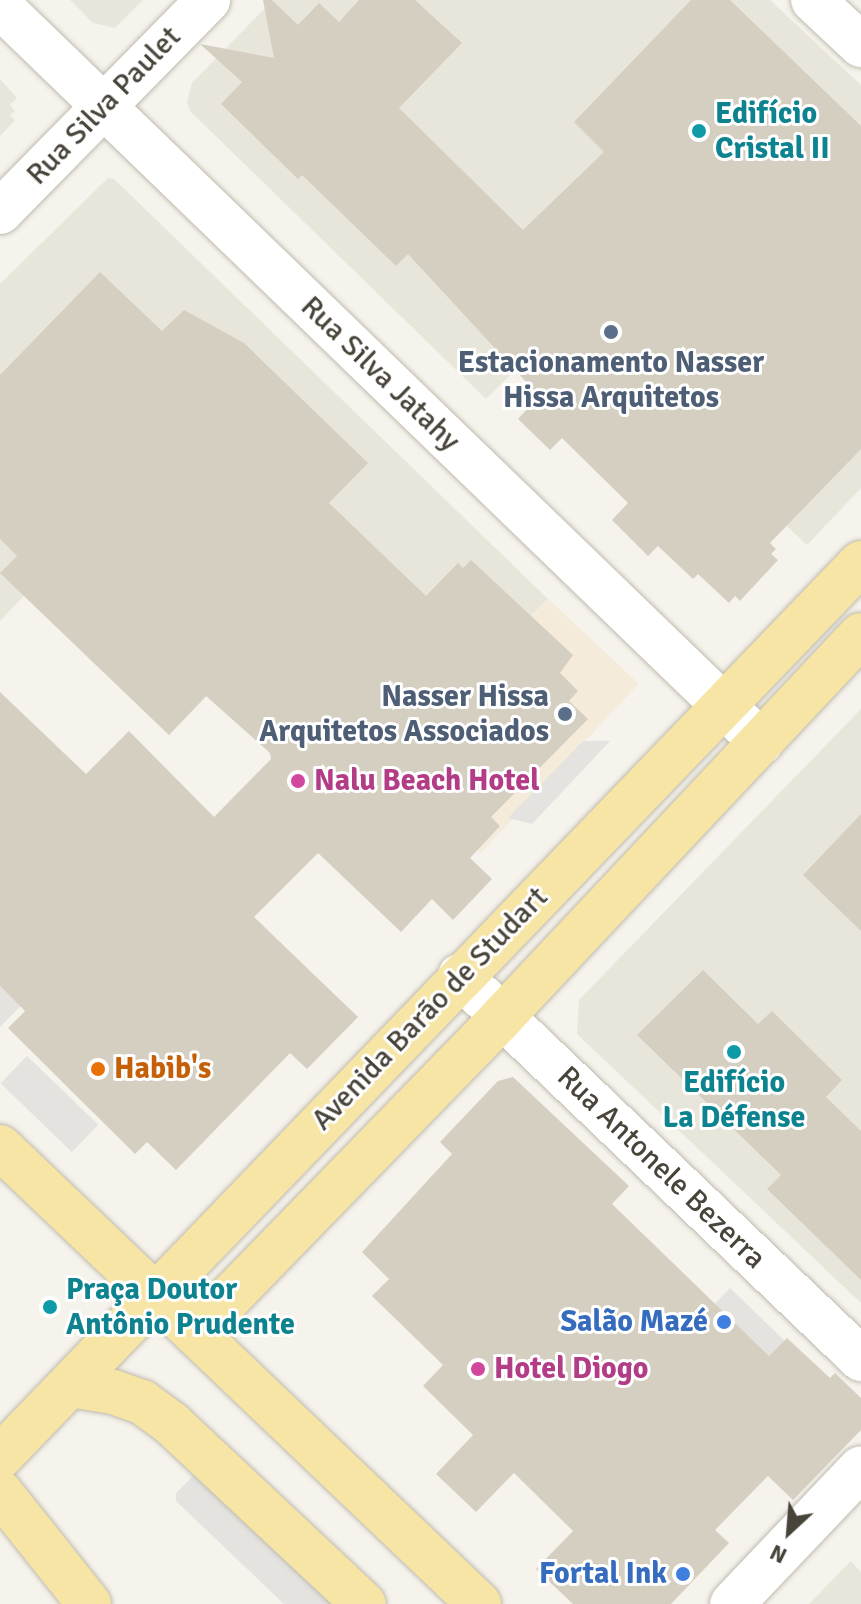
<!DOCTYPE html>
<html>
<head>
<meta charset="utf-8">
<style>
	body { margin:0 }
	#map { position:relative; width:861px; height:1604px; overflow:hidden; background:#f5f3ec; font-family:Signika,sans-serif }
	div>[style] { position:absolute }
	.residential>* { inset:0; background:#e8e5db }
	.commercial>* { inset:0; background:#f4ebda; transform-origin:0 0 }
	.parking>* { inset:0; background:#e4e3e0; transform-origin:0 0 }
	.building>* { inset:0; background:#d5cfc2 }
	.roads { filter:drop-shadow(0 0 2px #c0bbaf) drop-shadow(0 0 2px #c0bbaf) }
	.minor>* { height:44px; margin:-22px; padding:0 22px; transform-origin:22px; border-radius:22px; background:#fff }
	.major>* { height:44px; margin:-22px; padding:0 22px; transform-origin:22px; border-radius:22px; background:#f6e5a4 }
	.dots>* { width:22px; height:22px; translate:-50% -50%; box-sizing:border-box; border:4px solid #fff; border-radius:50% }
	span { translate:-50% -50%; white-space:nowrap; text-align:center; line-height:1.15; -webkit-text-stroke:6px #fff; paint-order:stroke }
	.street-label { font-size:30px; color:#49443a }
	.culture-label { font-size:30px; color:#0d838f; font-weight:700 }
	.left { translate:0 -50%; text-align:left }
	.service-label { font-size:30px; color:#4e5e75; font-weight:700 }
	.right { translate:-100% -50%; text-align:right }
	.hotel-label { font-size:30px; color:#b23c85; font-weight:700 }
	.food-label { font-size:30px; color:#c56008; font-weight:700 }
	.shop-label { font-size:30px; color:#366cbe; font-weight:700 }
	.north { position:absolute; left:749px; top:1492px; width:80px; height:80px; -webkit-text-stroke:6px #fff; paint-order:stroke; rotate:206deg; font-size:22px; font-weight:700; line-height:32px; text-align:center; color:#49443a }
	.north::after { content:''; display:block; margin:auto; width:28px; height:36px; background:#49443a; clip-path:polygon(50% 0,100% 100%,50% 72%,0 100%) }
</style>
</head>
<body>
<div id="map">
	<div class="residential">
		<div style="clip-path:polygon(70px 0,143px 0,115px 28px,93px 23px)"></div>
		<div style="clip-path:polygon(273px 0,770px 0,861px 85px,861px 488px,807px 545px,625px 375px,671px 214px,486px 399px,190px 111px,187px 102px,192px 83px)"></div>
		<div style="clip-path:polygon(0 79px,17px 98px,10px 105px,15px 111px,10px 115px,15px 120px,0 136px)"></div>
		<div style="clip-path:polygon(108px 178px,114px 179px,548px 599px,528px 619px,238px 664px,169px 735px,24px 596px,0 621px,0 284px)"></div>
		<div style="clip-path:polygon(861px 709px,861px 1303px,577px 1034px,579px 1000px)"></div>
		<div style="clip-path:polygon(851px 1561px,861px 1572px,861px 1604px,809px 1604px)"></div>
	</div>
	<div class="commercial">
		<div style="left:548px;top:599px;width:124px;height:232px;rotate:43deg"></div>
	</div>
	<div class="parking">
		<div style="clip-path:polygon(583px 741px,610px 741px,532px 824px,508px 818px)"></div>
		<div style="clip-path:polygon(0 986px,21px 1006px,0 1027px)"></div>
		<div style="left:27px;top:1056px;width:99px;height:38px;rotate:44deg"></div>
		<div style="left:730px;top:1288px;width:76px;height:23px;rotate:44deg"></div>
		<div style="clip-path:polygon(195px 1474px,332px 1604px,284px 1604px,176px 1501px,176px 1493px)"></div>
	</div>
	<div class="building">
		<div style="clip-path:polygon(263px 0,272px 0,298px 25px,319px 3px,339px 22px,359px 0,415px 0,462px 43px,399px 108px,523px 230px,604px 152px,574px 122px,691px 0,730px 0,861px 126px,861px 449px,770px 543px,776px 549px,771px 554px,778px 560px,740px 601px,735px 596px,729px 603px,698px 574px,693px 579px,658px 546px,648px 556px,612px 520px,628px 503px,562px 438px,550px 450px,518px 419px,539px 396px,408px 254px,396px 266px,302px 175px,298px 179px,221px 104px,242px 82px,200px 44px,274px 58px)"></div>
		<div style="clip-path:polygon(100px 272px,162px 331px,184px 310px,244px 343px,368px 463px,329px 503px,426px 596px,458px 563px,463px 568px,471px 560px,573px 655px,560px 673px,578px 691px,569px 701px,588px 719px,491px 817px,500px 826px,470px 858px,492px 879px,453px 920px,432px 899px,401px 932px,318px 853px,254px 917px,358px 1017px,307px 1069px,290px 1053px,176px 1170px,147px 1142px,135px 1154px,8px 1028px,25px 1011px,0 986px,0 692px,86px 774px,129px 731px,214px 817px,271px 759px,270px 753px,206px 696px,169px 735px,0 573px,17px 556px,0 539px,0 375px)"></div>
		<div style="clip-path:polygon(861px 814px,861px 931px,803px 875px)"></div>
		<div style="clip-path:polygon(703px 970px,758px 1024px,772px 1011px,842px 1080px,826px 1097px,861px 1131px,861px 1280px,767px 1189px,781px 1175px,637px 1035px)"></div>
		<div style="clip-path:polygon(513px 1077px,629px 1186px,612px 1204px,769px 1356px,787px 1338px,830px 1378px,835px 1373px,861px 1398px,861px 1430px,793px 1500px,768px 1476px,715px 1530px,729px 1543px,671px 1604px,573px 1604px,536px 1569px,573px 1531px,514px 1473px,476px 1512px,436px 1474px,473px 1435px,423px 1386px,443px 1365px,372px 1296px,389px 1279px,362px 1252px,452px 1154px,440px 1142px,498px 1081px)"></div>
	</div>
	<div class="roads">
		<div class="minor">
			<div style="left:813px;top:0;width:66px;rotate:43.2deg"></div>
			<div style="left:0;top:6px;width:1059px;rotate:44.04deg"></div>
			<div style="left:0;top:212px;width:297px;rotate:-45.5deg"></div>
			<div style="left:460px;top:976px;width:555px;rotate:43.68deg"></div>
			<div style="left:732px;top:1604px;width:187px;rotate:-46.5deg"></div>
		</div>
		<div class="major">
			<div style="left:0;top:1147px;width:662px;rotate:43.65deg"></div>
			<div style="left:195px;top:1333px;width:441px;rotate:-45.8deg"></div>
			<div style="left:502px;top:1017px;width:524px;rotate:-46.78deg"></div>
			<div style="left:71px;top:1385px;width:43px;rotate:9.5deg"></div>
			<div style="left:113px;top:1392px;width:31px;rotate:19deg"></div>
			<div style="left:142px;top:1402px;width:37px;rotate:36deg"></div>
			<div style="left:172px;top:1424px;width:263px;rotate:43.2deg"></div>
			<div style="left:0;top:1457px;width:1241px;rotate:-46.08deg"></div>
			<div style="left:0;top:1492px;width:143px;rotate:51.5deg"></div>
		</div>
	</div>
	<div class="dots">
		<div style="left:699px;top:131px;background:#0f9aa8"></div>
		<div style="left:611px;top:332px;background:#5c6f8a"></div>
		<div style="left:565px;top:714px;background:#5c6f8a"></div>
		<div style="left:298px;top:781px;background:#d1479c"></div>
		<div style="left:734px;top:1052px;background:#0f9aa8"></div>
		<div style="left:98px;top:1069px;background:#e8710a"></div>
		<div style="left:50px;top:1307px;background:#0f9aa8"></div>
		<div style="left:724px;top:1322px;background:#3f7fe0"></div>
		<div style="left:478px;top:1369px;background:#d1479c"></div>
		<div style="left:683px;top:1574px;background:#3f7fe0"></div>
	</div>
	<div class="street-label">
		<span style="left:104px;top:106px;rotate:-46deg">Rua Silva Paulet</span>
		<span style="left:380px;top:374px;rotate:44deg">Rua Silva Jatahy</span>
		<span style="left:430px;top:1009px;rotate:-46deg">Avenida Barão de Studart</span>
		<span style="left:661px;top:1168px;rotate:44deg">Rua Antonele Bezerra</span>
	</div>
	<div class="culture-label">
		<span class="left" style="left:715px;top:131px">Edifício<br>Cristal II</span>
		<span style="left:734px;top:1100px">Edifício<br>La Défense</span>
		<span class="left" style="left:66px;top:1307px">Praça Doutor<br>Antônio Prudente</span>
	</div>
	<div class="service-label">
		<span style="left:611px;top:380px">Estacionamento Nasser<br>Hissa Arquitetos</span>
		<span class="right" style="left:549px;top:714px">Nasser Hissa<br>Arquitetos Associados</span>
	</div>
	<div class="hotel-label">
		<span class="left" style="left:314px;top:781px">Nalu Beach Hotel</span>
		<span class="left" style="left:494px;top:1369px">Hotel Diogo</span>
	</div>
	<div class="food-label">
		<span class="left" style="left:114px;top:1069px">Habib's</span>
	</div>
	<div class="shop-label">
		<span class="right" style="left:708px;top:1322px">Salão Mazé</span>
		<span class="right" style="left:667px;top:1574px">Fortal Ink</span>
	</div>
	<div class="north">N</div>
</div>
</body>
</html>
